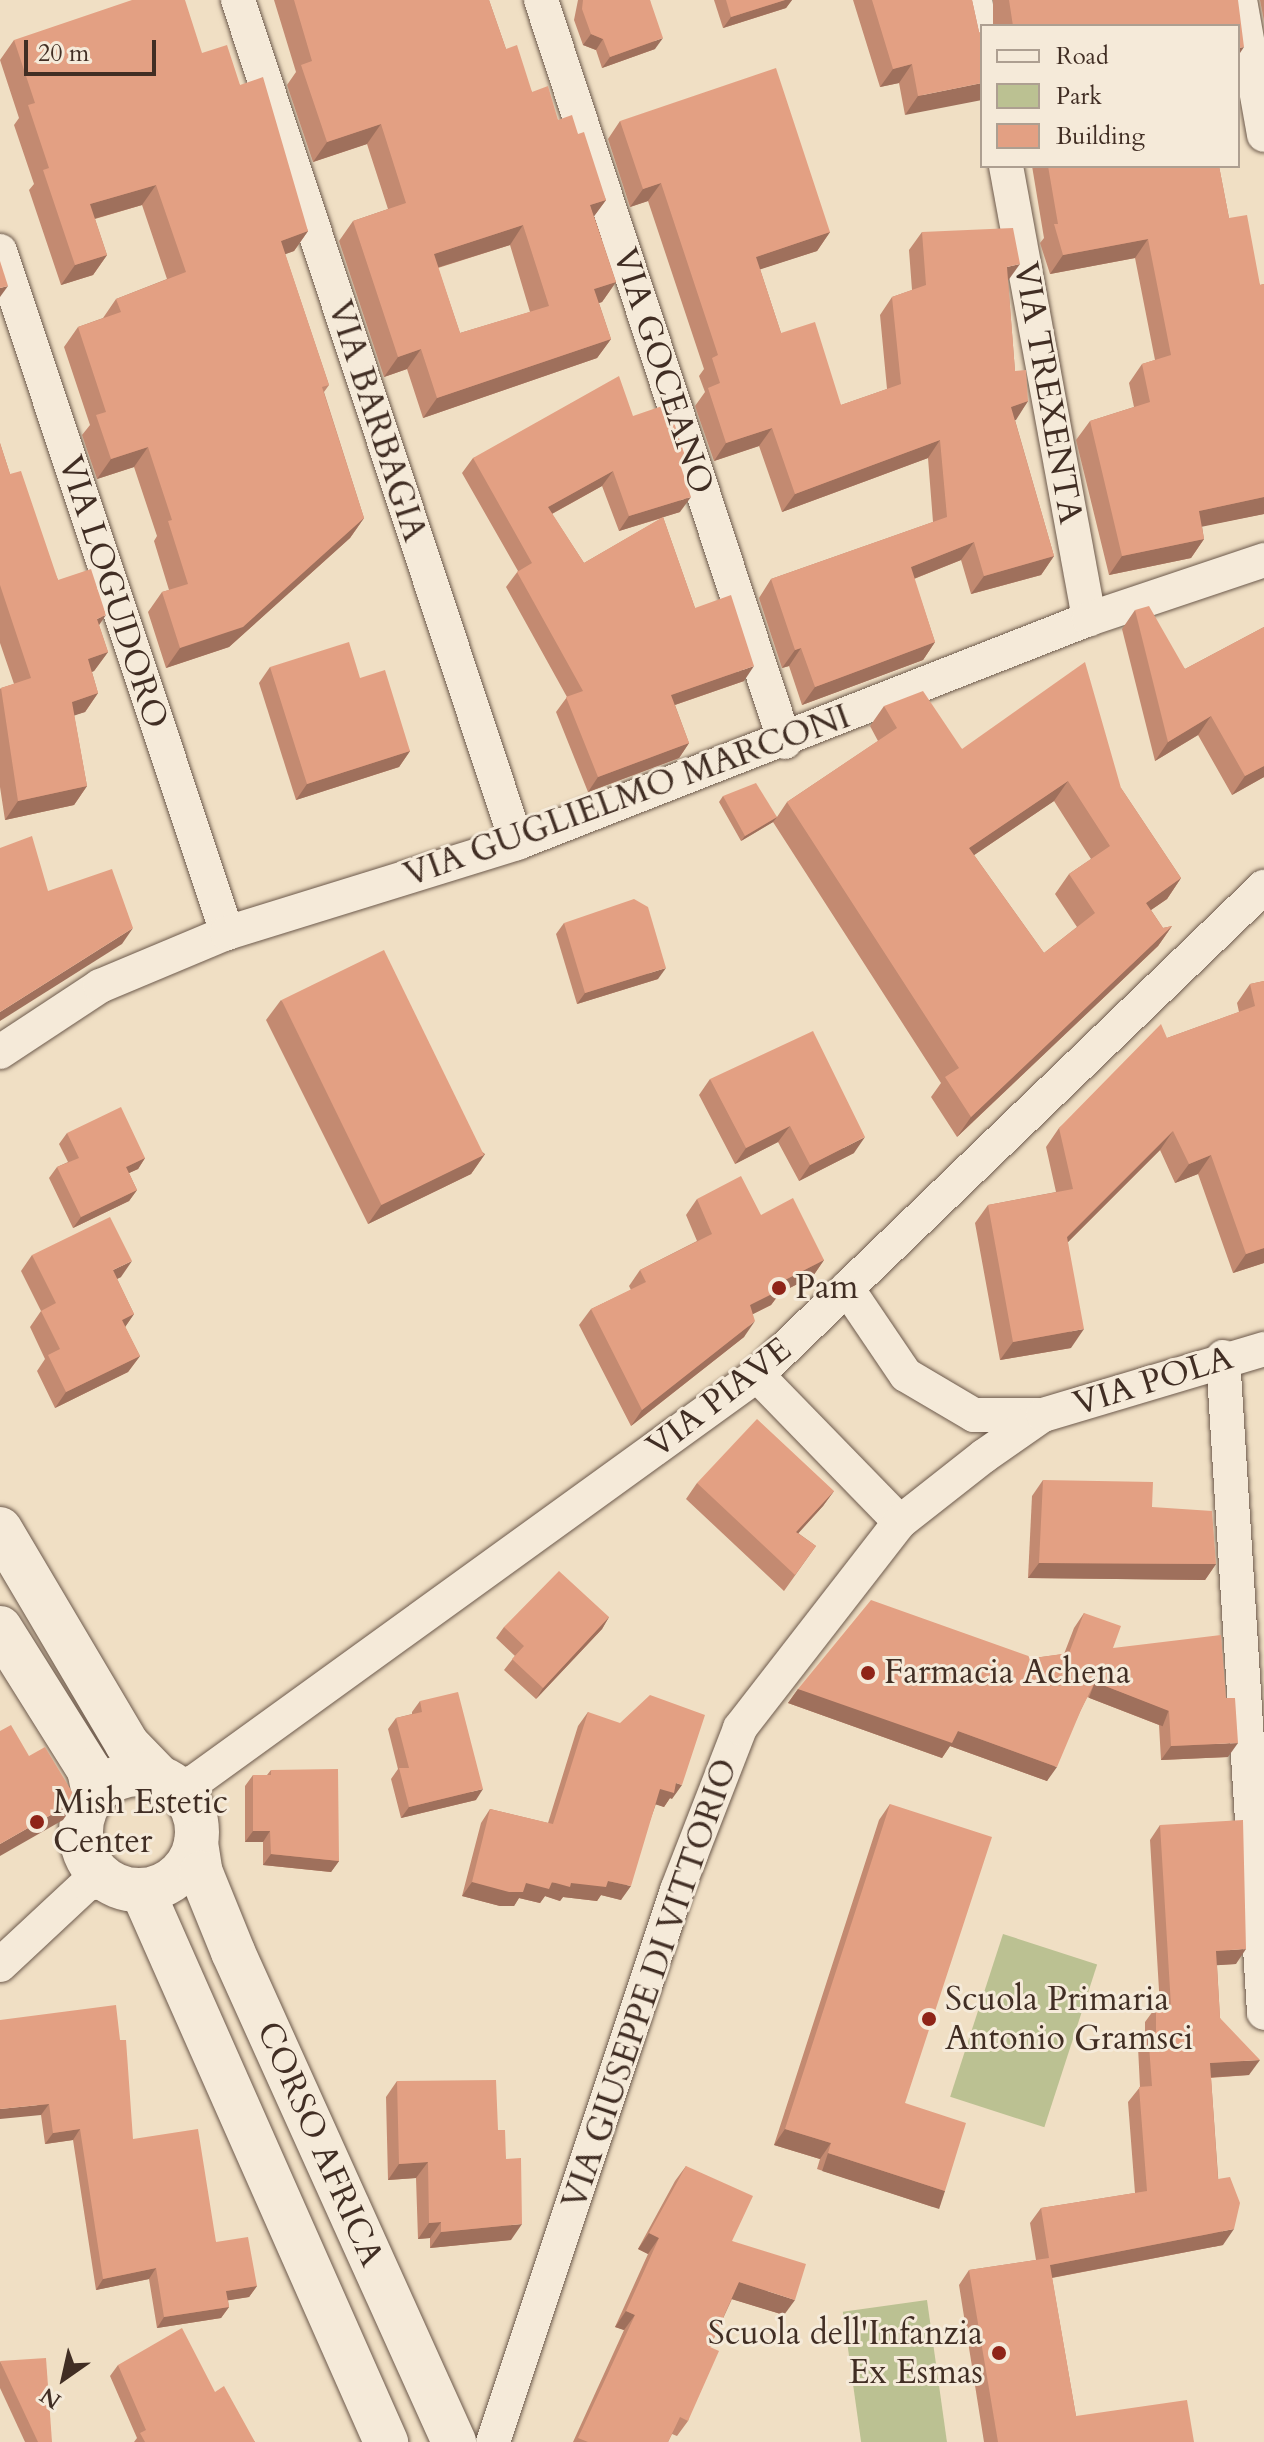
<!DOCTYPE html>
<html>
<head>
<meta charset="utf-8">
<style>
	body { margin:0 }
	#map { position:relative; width:1264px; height:2442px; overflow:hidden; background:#f0dfc4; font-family:Cardo,serif }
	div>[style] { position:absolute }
	.green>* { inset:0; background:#bbc192; transform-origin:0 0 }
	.roads { filter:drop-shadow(0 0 2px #6d5a4c) drop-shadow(0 0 2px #6d5a4c) }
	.street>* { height:34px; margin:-17px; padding:0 17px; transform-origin:17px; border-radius:17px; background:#f5ead9 }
	.secondary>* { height:44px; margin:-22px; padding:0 22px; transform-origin:22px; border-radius:22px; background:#f5ead9 }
	.secondary>.ring { margin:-22px; padding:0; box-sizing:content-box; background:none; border:44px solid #f5ead9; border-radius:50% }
	.wall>* { inset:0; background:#c38a71; transform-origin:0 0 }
	.shaded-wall>* { inset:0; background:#9f705c; transform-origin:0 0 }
	.building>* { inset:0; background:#e3a083; transform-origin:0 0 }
	.dots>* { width:22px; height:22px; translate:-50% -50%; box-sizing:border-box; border:4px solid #f5ead9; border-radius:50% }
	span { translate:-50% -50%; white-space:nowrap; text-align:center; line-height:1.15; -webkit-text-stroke:6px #f5ead9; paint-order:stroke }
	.street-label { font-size:34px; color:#412e24 }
	.poi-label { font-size:34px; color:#412e24 }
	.left { translate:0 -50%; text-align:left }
	.right { translate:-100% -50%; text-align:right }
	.legend { position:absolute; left:980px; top:24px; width:260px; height:144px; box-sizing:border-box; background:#f5ead9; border:2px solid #ad9f91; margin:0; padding:10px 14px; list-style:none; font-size:24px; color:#412e24 }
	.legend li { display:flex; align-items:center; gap:16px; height:40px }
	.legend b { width:40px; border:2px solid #ad9f91 }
	.north { position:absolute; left:24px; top:2338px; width:80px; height:80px; -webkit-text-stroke:6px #f5ead9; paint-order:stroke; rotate:214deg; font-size:22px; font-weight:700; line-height:32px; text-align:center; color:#412e24 }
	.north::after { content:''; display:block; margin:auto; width:28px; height:36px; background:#412e24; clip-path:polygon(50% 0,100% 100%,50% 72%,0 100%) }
	.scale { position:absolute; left:24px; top:40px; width:132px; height:36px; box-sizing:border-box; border:4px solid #412e24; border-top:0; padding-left:10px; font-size:24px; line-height:28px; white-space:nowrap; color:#412e24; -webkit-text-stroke:6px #f5ead9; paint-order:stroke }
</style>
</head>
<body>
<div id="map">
	<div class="green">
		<div style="left:1003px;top:1934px;width:99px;height:171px;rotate:18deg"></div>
		<div style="left:927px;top:2300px;width:144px;height:85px;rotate:82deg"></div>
	</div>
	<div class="roads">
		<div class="street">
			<div style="left:238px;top:0;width:888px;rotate:71.69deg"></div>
			<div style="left:541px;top:0;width:781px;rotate:71.8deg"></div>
			<div style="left:975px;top:0;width:40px;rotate:80deg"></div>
			<div style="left:1240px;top:0;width:137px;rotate:79.9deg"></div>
			<div style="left:1006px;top:166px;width:461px;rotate:79.6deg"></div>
			<div style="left:0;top:251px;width:719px;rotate:71.59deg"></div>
			<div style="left:0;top:1052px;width:120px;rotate:-33.4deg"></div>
			<div style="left:100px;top:986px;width:138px;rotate:-22.7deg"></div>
			<div style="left:227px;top:933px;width:304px;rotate:-17.2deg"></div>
			<div style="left:517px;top:843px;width:614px;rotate:-21.39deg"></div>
			<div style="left:1089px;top:619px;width:185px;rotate:-18.6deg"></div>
			<div style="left:847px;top:1288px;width:105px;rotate:55.9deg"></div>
			<div style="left:906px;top:1375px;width:79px;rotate:30.5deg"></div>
			<div style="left:974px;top:1415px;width:69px"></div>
			<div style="left:1223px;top:1357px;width:657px;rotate:86.42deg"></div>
			<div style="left:757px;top:1375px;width:205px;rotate:45.8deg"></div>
			<div style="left:176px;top:1787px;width:19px;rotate:-16deg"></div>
			<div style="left:194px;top:1782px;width:695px;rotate:-35.86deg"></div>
			<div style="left:757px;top:1375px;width:704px;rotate:-43.91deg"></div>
			<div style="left:0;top:1965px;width:119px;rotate:-43deg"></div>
			<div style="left:87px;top:1884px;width:21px;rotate:-8deg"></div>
			<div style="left:493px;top:2442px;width:582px;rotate:-71.57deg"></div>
			<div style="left:677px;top:1890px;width:174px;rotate:-68.7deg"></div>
			<div style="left:740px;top:1728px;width:261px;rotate:-52.2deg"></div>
			<div style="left:900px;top:1522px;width:107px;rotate:-38.2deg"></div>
			<div style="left:984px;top:1456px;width:72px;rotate:-34.8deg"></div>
			<div style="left:1043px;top:1415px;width:231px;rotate:-16.6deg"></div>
		</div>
		<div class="secondary">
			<div style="left:0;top:1529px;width:250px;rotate:59.4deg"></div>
			<div style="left:127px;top:1744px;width:47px;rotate:45.9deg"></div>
			<div style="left:0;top:1628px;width:168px;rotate:57.9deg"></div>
			<div style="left:89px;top:1770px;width:25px;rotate:78deg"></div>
			<div class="ring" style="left:81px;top:1774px;width:72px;height:72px"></div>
			<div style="left:196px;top:1843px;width:30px;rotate:81deg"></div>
			<div style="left:201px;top:1873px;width:85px;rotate:67.9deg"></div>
			<div style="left:233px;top:1952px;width:538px;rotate:65.72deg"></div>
			<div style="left:142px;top:1890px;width:604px;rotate:66.15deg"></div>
		</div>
	</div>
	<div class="wall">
		<div style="clip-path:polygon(evenodd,274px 0,489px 0,506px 49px,532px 92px,558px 120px,578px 134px,606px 200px,594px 216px,616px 282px,602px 302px,599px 303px,611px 339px,597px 358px,423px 418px,407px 369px,384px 377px,339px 241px,353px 221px,388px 209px,367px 144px,313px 162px,287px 85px,296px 72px,274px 0,510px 245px,530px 312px,460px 333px,438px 268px,510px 245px)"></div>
		<div style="clip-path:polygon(578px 0,650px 0,655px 49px,602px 68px,596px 50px,583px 45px,574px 20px)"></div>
		<div style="clip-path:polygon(714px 0,792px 0,786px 8px,723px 28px)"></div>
		<div style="clip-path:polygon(853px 0,972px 0,979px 32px,905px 115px,899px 83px,880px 87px)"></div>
		<div style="left:993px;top:0;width:245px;height:26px"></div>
		<div style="clip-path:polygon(1260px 0,1264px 0,1264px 21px)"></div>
		<div style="clip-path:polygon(14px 40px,202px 53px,240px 85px,308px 231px,294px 251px,285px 254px,329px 385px,324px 392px,364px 518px,350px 538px,229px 647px,166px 668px,148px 612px,162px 592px,169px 590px,154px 541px,157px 536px,134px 467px,97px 479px,82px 435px,90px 425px,64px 347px,78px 327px,103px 318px,116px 299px,167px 279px,142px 205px,95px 219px,107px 255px,93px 275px,61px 285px,29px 190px,34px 184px,14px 125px,19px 118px,0 60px)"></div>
		<div style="clip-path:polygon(620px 121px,830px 232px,817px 251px,760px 269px,781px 333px,841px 405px,887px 389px,880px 315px,892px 297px,912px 290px,909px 250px,922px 232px,1008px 281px,1015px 371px,1028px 401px,1015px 420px,1054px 556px,1041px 575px,971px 594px,961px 560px,914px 579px,935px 642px,923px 660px,802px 705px,789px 666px,782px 668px,759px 598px,771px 579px,933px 522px,928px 458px,782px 512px,759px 446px,714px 461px,695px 406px,705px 392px,699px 376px,704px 369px,648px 201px,630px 207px,608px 139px)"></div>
		<div style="clip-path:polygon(1032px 166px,1219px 166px,1229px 218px,1260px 285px,1264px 284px,1264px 514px,1202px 526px,1204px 539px,1191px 558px,1109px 575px,1076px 440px,1090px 421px,1134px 407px,1129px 383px,1142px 364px,1155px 360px,1135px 258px,1050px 274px,1040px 243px,1044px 238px)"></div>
		<div style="clip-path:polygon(evenodd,633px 416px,686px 459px,681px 466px,680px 512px,663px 517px,695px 608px,744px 681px,675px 705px,689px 743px,679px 758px,588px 792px,556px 712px,567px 697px,506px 587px,518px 571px,462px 473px,473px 458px,633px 416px,602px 486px,619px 531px,662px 518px,584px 563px,552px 514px,602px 486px)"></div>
		<div style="clip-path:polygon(0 443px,10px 474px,58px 580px,99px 625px,108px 652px,94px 671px,92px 672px,98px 693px,85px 712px,74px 715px,87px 786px,74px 805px,5px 820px,0 787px,0 689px,1px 688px,14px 684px,0 643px)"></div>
		<div style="clip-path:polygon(1135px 610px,1185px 669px,1264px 627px,1264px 777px,1232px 795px,1198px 735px,1155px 761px,1122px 629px)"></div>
		<div style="clip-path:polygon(270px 667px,360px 678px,410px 751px,399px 767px,296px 800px,259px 683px)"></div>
		<div style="clip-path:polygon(evenodd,884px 706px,962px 749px,1121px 788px,1181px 878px,1167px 899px,1151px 910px,1163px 928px,1172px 926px,1158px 946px,957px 1137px,931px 1097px,941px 1083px,773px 822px,741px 841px,719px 802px,723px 796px,777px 817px,787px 802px,878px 741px,870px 726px,884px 706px,1054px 801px,1091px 859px,1069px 874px,1055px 894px,1077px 927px,1044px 953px,974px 855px,1054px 801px)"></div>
		<div style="clip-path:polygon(564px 923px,658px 979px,577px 1004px,556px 934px)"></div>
		<div style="clip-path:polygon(1264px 981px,1264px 1263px,1233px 1273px,1198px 1174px,1175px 1183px,1160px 1150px,1068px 1242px,1071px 1348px,1000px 1360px,975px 1223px,988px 1205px,1056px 1192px,1046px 1147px,1059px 1128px,1167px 1038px,1239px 1012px,1237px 1003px,1250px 984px)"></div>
		<div style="clip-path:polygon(281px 1000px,485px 1154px,471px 1174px,368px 1224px,266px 1020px)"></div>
		<div style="clip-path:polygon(710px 1079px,854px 1153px,799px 1181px,778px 1142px,735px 1164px,699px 1095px)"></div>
		<div style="clip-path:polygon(67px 1133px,145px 1158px,138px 1169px,129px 1173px,137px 1190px,129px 1201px,73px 1228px,49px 1178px,57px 1167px,68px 1162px,59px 1144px)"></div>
		<div style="clip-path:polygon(697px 1199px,761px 1215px,824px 1260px,813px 1276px,780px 1293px,771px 1305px,753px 1314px,744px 1337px,631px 1426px,579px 1325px,591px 1309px,631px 1290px,629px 1286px,640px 1270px,697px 1241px,686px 1215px)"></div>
		<div style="clip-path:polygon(32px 1255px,121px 1277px,117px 1279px,134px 1314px,125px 1327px,140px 1356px,128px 1372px,55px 1408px,37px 1371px,45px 1359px,30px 1327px,41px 1311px,21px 1271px)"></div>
		<div style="clip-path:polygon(1043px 1480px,1152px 1507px,1216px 1564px,1205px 1580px,1028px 1578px,1032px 1496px)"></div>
		<div style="clip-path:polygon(697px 1483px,834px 1491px,823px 1506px,798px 1533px,816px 1546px,784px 1591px,686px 1499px)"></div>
		<div style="clip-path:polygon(1084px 1613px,1113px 1648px,1228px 1757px,1161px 1760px,1159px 1725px,1087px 1697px,1047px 1781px,950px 1746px,942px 1758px,788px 1703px,798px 1689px,1064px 1654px,1074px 1628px)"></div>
		<div style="clip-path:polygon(609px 1617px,602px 1629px,536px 1699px,504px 1670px,515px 1656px,496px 1638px,504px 1627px)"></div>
		<div style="clip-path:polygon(420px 1701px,476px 1800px,401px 1818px,391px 1779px,398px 1769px,388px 1729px,396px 1718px,412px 1714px,412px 1712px)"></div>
		<div style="clip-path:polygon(588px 1712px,672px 1799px,670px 1798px,664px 1807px,656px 1804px,621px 1900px,601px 1895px,597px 1901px,563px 1897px,560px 1901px,545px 1896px,540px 1903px,519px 1898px,514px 1906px,500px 1906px,462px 1896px,481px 1823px,490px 1809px,548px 1823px,578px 1726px)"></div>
		<div style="clip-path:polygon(271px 1770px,339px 1861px,331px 1872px,263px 1865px,263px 1842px,245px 1842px,245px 1786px,253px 1775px,267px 1775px)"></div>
		<div style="clip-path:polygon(890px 1804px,905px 2103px,945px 2191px,933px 2207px,817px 2169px,820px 2159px,774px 2145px,879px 1820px)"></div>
		<div style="clip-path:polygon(1160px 1825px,1236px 1964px,1217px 1965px,1220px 2018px,1249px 2075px,1211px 2078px,1223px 2245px,1052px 2278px,1076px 2416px,1194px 2442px,984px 2442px,959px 2285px,969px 2270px,1036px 2260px,1030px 2223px,1041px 2208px,1135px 2193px,1128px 2102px,1140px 2087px,1138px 2047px,1145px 2036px,1145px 2022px,1156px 2007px,1160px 2007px,1150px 1840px)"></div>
		<div style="clip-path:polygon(0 2020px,133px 2139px,216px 2242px,257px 2286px,249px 2297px,228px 2300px,229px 2307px,221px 2318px,157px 2328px,149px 2279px,96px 2290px,73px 2140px,45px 2144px,41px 2115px)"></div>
		<div style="clip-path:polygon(397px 2081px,498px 2130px,506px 2159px,511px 2240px,430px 2248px,430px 2238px,418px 2239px,416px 2178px,388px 2180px,386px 2097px)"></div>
		<div style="clip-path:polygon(686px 2166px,732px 2241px,784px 2315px,732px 2299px,710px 2347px,688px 2421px,677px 2436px,672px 2434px,668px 2442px,573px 2442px,624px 2330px,615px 2327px,648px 2254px,638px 2249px,675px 2181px)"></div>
		<div style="clip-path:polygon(0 2361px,52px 2442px,25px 2442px,0 2388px)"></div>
		<div style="clip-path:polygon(118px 2365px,215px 2392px,255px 2442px,134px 2442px,137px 2438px,110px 2376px)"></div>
	</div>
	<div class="shaded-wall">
		<div style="clip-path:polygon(785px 0,792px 0,786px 8px,723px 28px,731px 17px)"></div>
		<div style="clip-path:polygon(591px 34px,603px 39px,596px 50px,583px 45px)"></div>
		<div style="clip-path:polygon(663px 38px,655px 49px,602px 68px,610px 57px)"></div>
		<div style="clip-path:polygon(1244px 47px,1238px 56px,1238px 48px)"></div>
		<div style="clip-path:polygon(912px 64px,899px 83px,880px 87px,893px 69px)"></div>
		<div style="clip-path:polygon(982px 83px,982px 100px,905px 115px,918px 96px)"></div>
		<div style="clip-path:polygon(381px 124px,367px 144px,313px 162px,327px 142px)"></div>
		<div style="clip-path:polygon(661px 183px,648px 201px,630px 207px,643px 189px)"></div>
		<div style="clip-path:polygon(156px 185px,142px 205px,76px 224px,90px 204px)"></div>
		<div style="clip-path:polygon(606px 200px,592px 219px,590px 205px)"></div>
		<div style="clip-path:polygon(523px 225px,510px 245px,420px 273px,434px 254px)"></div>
		<div style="clip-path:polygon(308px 231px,294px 251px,267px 261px,281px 241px)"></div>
		<div style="clip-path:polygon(830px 232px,817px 251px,743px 275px,756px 257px)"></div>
		<div style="clip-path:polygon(1148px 239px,1135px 258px,1050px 274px,1063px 255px)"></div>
		<div style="clip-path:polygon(107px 255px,93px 275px,61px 285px,75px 265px)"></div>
		<div style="clip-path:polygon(1020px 264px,1007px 282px,1007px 267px)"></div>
		<div style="clip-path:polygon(616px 282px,602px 302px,580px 309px,594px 289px)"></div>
		<div style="clip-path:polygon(8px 286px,0 297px,0 288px)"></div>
		<div style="clip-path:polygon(611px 339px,597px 358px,423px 418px,437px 398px)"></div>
		<div style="clip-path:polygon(421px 349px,407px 369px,384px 377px,398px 357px)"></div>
		<div style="clip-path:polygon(1028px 401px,1016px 420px,998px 425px,1011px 407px)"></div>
		<div style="clip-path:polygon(772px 428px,759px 446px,714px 461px,726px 443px)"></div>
		<div style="clip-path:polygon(940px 440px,928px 458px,782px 512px,795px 494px)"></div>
		<div style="clip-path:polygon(148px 447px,134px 467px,97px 479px,111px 459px)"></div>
		<div style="clip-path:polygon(613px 471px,602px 486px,537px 522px,548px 507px)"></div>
		<div style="clip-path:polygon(691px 497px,680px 512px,619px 531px,629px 516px)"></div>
		<div style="clip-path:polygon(1264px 497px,1264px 514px,1186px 530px,1199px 511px)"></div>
		<div style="clip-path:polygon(364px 518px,350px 538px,229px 647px,166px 668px,180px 648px)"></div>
		<div style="clip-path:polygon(1204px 539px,1191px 558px,1109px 575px,1122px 556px)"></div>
		<div style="clip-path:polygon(974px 542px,961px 560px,898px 585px,911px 567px)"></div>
		<div style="clip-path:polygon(1054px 556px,1041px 575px,971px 594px,984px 576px)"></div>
		<div style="clip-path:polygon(106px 615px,93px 634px,97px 619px)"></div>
		<div style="clip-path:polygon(935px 642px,923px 660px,802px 705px,815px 687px)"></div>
		<div style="clip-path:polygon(801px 648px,789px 666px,782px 668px,795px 650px)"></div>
		<div style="clip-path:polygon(108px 652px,94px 671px,74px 678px,88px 659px)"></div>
		<div style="clip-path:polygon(754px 666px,744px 681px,660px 710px,671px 695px)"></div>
		<div style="clip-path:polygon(98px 693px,85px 712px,58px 721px,72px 702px)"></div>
		<div style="clip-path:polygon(1211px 716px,1198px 735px,1155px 761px,1168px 742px)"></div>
		<div style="clip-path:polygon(689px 743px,679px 758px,588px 792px,598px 777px)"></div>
		<div style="clip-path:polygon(410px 751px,399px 767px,296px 800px,307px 784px)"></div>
		<div style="clip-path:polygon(1264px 766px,1264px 777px,1232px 795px,1245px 776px)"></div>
		<div style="clip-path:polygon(1068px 781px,1054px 801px,955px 868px,969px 848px)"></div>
		<div style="clip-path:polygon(87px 786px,74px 805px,5px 820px,18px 801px)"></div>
		<div style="clip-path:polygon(777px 817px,773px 822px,741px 841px,745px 836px)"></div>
		<div style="clip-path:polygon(1181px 878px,1167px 899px,1132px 923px,1146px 903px)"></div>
		<div style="clip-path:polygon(1172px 926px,1158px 946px,957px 1137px,971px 1117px)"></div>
		<div style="clip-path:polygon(133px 928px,122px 944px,0 1021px,0 1012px)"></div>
		<div style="clip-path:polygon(666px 968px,658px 979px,577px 1004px,585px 993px)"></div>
		<div style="clip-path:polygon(790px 1126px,778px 1142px,735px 1164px,746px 1148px)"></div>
		<div style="clip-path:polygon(1173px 1131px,1160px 1150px,1054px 1256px,1067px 1237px)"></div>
		<div style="clip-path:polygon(865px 1137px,854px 1153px,799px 1181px,810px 1165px)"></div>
		<div style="clip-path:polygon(485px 1154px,471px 1174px,368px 1224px,382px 1204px)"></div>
		<div style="clip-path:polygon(1211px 1155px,1198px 1174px,1175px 1183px,1189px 1164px)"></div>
		<div style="clip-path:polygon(145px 1158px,138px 1169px,118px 1178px,126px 1167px)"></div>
		<div style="clip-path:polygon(137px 1190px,129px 1201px,73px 1228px,81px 1217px)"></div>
		<div style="clip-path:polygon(1264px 1248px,1264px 1263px,1233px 1273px,1246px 1254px)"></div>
		<div style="clip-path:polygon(824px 1260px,813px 1276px,780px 1293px,771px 1305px,739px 1321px,750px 1305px,779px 1283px)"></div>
		<div style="clip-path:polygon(132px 1261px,121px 1277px,102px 1286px,113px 1270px)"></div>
		<div style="clip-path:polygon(134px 1314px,123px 1330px,122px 1320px)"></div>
		<div style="clip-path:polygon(755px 1321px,744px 1337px,631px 1426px,642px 1410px)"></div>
		<div style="clip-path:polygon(1084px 1329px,1071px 1348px,1000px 1360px,1013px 1342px)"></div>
		<div style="clip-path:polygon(140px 1356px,128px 1372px,55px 1408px,66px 1392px)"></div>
		<div style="clip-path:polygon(834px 1491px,823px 1506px,785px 1548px,796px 1532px)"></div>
		<div style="clip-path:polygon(1039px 1563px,1216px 1564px,1205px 1580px,1028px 1578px)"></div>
		<div style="clip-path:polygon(609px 1617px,602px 1629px,536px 1699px,543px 1688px)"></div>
		<div style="left:1095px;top:1682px;width:79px;height:17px;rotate:21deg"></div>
		<div style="clip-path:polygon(798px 1689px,958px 1731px,1057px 1767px,1047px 1781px,950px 1746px,942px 1758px,788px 1703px)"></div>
		<div style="clip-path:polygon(1238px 1743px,1228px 1757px,1161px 1760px,1171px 1746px)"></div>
		<div style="clip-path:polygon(676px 1783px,682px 1785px,672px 1799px,670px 1798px,664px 1807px,651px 1803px,660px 1789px)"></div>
		<div style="clip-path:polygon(483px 1789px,476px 1800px,401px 1818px,409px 1807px)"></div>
		<div style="clip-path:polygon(77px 1800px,63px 1820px,0 1856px,0 1844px)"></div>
		<div style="clip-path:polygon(253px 1831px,270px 1831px,263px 1842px,245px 1842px)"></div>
		<div style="clip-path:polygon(271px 1854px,339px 1861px,331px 1872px,263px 1865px)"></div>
		<div style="clip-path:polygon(608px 1881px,631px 1886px,621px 1900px,601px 1895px,597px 1901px,563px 1897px,560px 1901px,545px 1896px,540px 1903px,519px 1898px,514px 1906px,500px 1906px,462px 1896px,472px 1882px,571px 1883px)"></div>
		<div style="clip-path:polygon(1246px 1949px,1236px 1964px,1205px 1966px,1216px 1951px)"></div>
		<div style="clip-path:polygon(1260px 2060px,1249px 2075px,1199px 2078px,1210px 2063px)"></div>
		<div style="clip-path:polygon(49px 2104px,41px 2115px,0 2119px,0 2109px)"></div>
		<div style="clip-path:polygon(80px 2129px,73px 2140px,45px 2144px,53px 2133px)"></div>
		<div style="clip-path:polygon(785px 2129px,831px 2143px,820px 2159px,774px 2145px)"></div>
		<div style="left:828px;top:2153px;width:123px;height:19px;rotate:18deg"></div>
		<div style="clip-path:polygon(428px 2162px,416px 2178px,388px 2180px,399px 2164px)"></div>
		<div style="clip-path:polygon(441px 2222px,430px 2238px,418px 2239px,429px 2223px)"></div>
		<div style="clip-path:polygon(522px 2224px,511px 2240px,430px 2248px,441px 2232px)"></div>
		<div style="clip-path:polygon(1234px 2229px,1223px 2245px,1040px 2280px,1050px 2265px)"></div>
		<div style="clip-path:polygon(649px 2233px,659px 2238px,648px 2254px,638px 2249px)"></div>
		<div style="clip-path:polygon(156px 2268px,149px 2279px,96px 2290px,103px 2279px)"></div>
		<div style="clip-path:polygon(739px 2282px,795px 2300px,784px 2315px,728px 2298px)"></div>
		<div style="clip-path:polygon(257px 2286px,249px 2297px,218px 2302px,226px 2291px)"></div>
		<div style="clip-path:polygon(229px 2307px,221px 2318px,157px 2328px,164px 2317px)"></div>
		<div style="clip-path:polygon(626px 2311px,635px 2315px,624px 2330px,615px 2327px)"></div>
	</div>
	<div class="building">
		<div style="clip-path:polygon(132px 0,185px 0,202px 53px,227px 45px,240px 85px,263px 77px,308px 231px,281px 241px,329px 385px,322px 387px,364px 518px,243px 627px,180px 648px,162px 592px,188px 584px,168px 521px,172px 520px,148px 447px,111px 459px,96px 415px,106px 412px,78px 327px,121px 312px,116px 299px,186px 272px,156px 185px,90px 204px,107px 255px,75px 265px,43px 170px,49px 168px,28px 105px,35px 103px,14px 40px)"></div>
		<div style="clip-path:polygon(evenodd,294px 0,489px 0,506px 49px,517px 45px,532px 92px,548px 86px,558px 120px,572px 115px,578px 134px,584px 132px,606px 200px,590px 205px,616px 282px,594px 289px,611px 339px,437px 398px,421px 349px,398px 357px,353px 221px,406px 203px,381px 124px,327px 142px,301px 65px,312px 61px,294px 0,523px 225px,549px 306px,460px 333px,434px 254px,523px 225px)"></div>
		<div style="clip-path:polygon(583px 0,650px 0,663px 38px,610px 57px,603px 39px,591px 34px,582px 9px)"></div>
		<div style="clip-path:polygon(726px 0,785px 0,731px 17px)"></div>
		<div style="clip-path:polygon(872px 0,972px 0,979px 32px,982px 33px,982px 83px,918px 96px,912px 64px,893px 69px)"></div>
		<div style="clip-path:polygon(1009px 0,1238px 0,1244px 47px,1238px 48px,1238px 26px,1013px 26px)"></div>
		<div style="clip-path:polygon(776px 68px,830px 232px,756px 257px,781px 333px,815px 322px,841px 405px,901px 384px,892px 297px,926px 285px,922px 232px,1013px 228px,1020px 264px,1007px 267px,1015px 371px,1026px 370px,1028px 401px,1011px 407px,1054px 556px,984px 576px,974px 542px,911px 567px,935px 642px,815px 687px,801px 648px,795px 650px,771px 579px,947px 517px,940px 440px,795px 494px,772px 428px,726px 443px,708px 388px,720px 383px,712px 358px,718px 355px,661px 183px,643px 189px,620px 121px)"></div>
		<div style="clip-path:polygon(1048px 166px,1219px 166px,1229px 218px,1247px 215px,1260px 285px,1264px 284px,1264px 497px,1199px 511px,1204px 539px,1122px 556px,1090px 421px,1150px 402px,1142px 364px,1171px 355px,1148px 239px,1063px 255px,1054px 224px,1058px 224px)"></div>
		<div style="clip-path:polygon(0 261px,8px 286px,0 288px)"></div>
		<div style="clip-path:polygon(619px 376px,633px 416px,668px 404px,686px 459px,679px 461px,691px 497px,629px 516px,613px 471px,548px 507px,584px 563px,663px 517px,695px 608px,731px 595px,754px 666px,671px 695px,689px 743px,598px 777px,566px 697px,583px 691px,517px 572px,532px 563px,473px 458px)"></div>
		<div style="clip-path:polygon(0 443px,10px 474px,21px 471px,58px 580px,91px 569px,106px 615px,97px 619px,108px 652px,88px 659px,98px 693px,72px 702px,87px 786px,18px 801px,1px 688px,31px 678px,0 585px)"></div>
		<div style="clip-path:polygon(1149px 606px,1185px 669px,1264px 627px,1264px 766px,1245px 776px,1211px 716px,1168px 742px,1135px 610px)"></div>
		<div style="clip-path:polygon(349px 642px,360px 678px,385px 670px,410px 751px,307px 784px,270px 667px)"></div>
		<div style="clip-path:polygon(evenodd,1085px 662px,1121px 788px,1181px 878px,1146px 903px,1163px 928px,1172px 926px,971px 1117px,945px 1077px,959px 1068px,787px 802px,897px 728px,884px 706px,923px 691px,962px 749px,1085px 662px,1068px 781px,1110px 846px,1069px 874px,1095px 913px,1044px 953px,969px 848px,1068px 781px)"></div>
		<div style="clip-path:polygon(756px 783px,777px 817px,745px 836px,723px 796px)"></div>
		<div style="clip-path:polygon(32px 836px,48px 891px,112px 869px,133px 928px,0 1012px,0 848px)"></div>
		<div style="clip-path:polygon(634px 899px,648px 907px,666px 968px,585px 993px,564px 923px)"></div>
		<div style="left:384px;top:950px;width:228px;height:114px;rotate:64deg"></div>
		<div style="clip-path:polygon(1264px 981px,1264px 1248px,1246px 1254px,1211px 1155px,1189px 1164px,1173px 1131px,1067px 1237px,1084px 1329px,1013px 1342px,988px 1205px,1073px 1189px,1059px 1128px,1161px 1024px,1167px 1038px,1255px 1006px,1250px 984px)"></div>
		<div style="clip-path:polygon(813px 1031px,865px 1137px,810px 1165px,790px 1126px,746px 1148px,710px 1079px)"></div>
		<div style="clip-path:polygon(121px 1107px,145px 1158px,126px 1167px,137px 1190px,81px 1217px,57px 1167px,79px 1158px,67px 1133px)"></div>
		<div style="clip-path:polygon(741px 1176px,761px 1215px,793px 1198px,824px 1260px,779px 1283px,782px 1289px,750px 1305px,755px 1321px,642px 1410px,591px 1309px,646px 1282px,640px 1270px,712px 1234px,697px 1199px)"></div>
		<div style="clip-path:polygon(110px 1217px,132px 1261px,113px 1270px,134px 1314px,122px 1320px,140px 1356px,66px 1392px,48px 1355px,60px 1349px,41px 1311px,56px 1303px,32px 1255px)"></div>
		<div style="clip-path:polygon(757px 1419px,834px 1491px,796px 1532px,816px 1546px,795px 1575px,697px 1483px)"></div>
		<div style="clip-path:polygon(1043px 1480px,1153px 1482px,1152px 1507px,1212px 1511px,1216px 1564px,1039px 1563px)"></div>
		<div style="clip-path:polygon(559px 1571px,609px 1617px,543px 1688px,512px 1659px,524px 1646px,504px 1627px)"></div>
		<div style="clip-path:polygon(871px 1600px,1034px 1658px,1069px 1653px,1084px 1613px,1121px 1626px,1113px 1648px,1221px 1635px,1226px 1698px,1235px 1698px,1238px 1743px,1171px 1746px,1169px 1711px,1095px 1682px,1081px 1710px,1057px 1767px,958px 1731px,952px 1743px,798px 1689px)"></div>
		<div style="clip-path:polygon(458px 1692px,483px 1789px,409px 1807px,399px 1768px,409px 1768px,396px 1718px,422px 1712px,420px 1701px)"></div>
		<div style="clip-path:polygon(650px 1695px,705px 1715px,682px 1785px,676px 1783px,674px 1793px,660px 1789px,631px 1886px,608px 1881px,606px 1887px,571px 1883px,570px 1887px,552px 1882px,549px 1889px,526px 1883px,523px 1892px,509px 1892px,472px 1882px,490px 1809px,553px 1824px,588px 1712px,620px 1723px)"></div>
		<div style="clip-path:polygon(11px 1725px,29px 1756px,45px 1747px,77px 1800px,0 1844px,0 1731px)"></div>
		<div style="clip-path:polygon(338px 1769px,339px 1861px,271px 1854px,270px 1831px,253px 1831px,253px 1775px,271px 1775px,271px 1770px)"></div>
		<div style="clip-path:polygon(890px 1804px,992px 1837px,905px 2103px,966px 2123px,945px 2191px,828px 2153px,831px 2143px,785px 2129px)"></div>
		<div style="clip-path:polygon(1243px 1820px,1246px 1949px,1216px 1951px,1220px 2018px,1260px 2060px,1210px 2063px,1218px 2179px,1230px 2177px,1240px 2203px,1234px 2229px,1050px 2265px,1076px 2416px,1187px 2400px,1194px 2442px,998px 2442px,969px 2270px,1049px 2258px,1041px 2208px,1147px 2191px,1139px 2087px,1152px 2086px,1148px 2032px,1156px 2032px,1156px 2007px,1171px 2006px,1160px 1825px)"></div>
		<div style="clip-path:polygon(116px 2005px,120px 2040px,126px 2040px,133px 2139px,198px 2129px,216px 2242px,248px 2237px,257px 2286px,226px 2291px,229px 2307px,164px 2317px,156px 2268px,103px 2279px,80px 2129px,53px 2133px,49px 2104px,0 2109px,0 2020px)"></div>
		<div style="clip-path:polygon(496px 2080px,498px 2130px,505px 2130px,506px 2159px,521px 2158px,522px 2224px,441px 2232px,441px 2222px,429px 2223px,428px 2162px,399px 2164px,397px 2081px)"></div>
		<div style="clip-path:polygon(686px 2166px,753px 2196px,732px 2241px,806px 2264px,795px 2300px,739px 2282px,710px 2347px,719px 2351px,688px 2421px,680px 2417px,668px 2442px,588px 2442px,578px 2438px,635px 2315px,626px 2311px,659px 2238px,649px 2233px)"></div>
		<div style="clip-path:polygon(182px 2328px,215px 2392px,224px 2386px,255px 2442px,145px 2442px,140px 2433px,146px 2430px,118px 2365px)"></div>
		<div style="clip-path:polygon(46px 2358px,52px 2442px,38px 2442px,0 2361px)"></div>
	</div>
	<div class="dots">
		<div style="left:779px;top:1288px;background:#8f2418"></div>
		<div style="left:868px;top:1673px;background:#8f2418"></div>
		<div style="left:37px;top:1822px;background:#8f2418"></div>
		<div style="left:929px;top:2019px;background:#8f2418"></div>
		<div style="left:999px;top:2353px;background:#8f2418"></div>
	</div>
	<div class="street-label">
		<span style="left:663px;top:371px;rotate:72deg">VIA GOCEANO</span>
		<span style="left:1048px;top:393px;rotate:80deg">VIA TREXENTA</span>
		<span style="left:377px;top:421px;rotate:72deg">VIA BARBAGIA</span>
		<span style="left:113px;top:592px;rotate:72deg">VIA LOGUDORO</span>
		<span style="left:627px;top:796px;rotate:-20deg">VIA GUGLIELMO MARCONI</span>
		<span style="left:1153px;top:1381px;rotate:-17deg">VIA POLA</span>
		<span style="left:719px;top:1398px;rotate:-38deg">VIA PIAVE</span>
		<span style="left:650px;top:1984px;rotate:-71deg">VIA GIUSEPPE DI VITTORIO</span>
		<span style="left:320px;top:2144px;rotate:66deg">CORSO AFRICA</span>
	</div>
	<div class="poi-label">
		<span class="left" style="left:795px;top:1288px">Pam</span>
		<span class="left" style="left:884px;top:1673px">Farmacia Achena</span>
		<span class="left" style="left:53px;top:1822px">Mish Estetic<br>Center</span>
		<span class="left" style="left:945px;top:2019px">Scuola Primaria<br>Antonio Gramsci</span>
		<span class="right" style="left:983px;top:2353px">Scuola dell'Infanzia<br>Ex Esmas</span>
	</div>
	<ul class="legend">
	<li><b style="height:10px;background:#f5ead9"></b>Road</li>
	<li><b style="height:22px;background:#bbc192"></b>Park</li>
	<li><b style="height:22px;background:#e3a083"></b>Building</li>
	</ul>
	<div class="north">N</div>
	<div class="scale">20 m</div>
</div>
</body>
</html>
